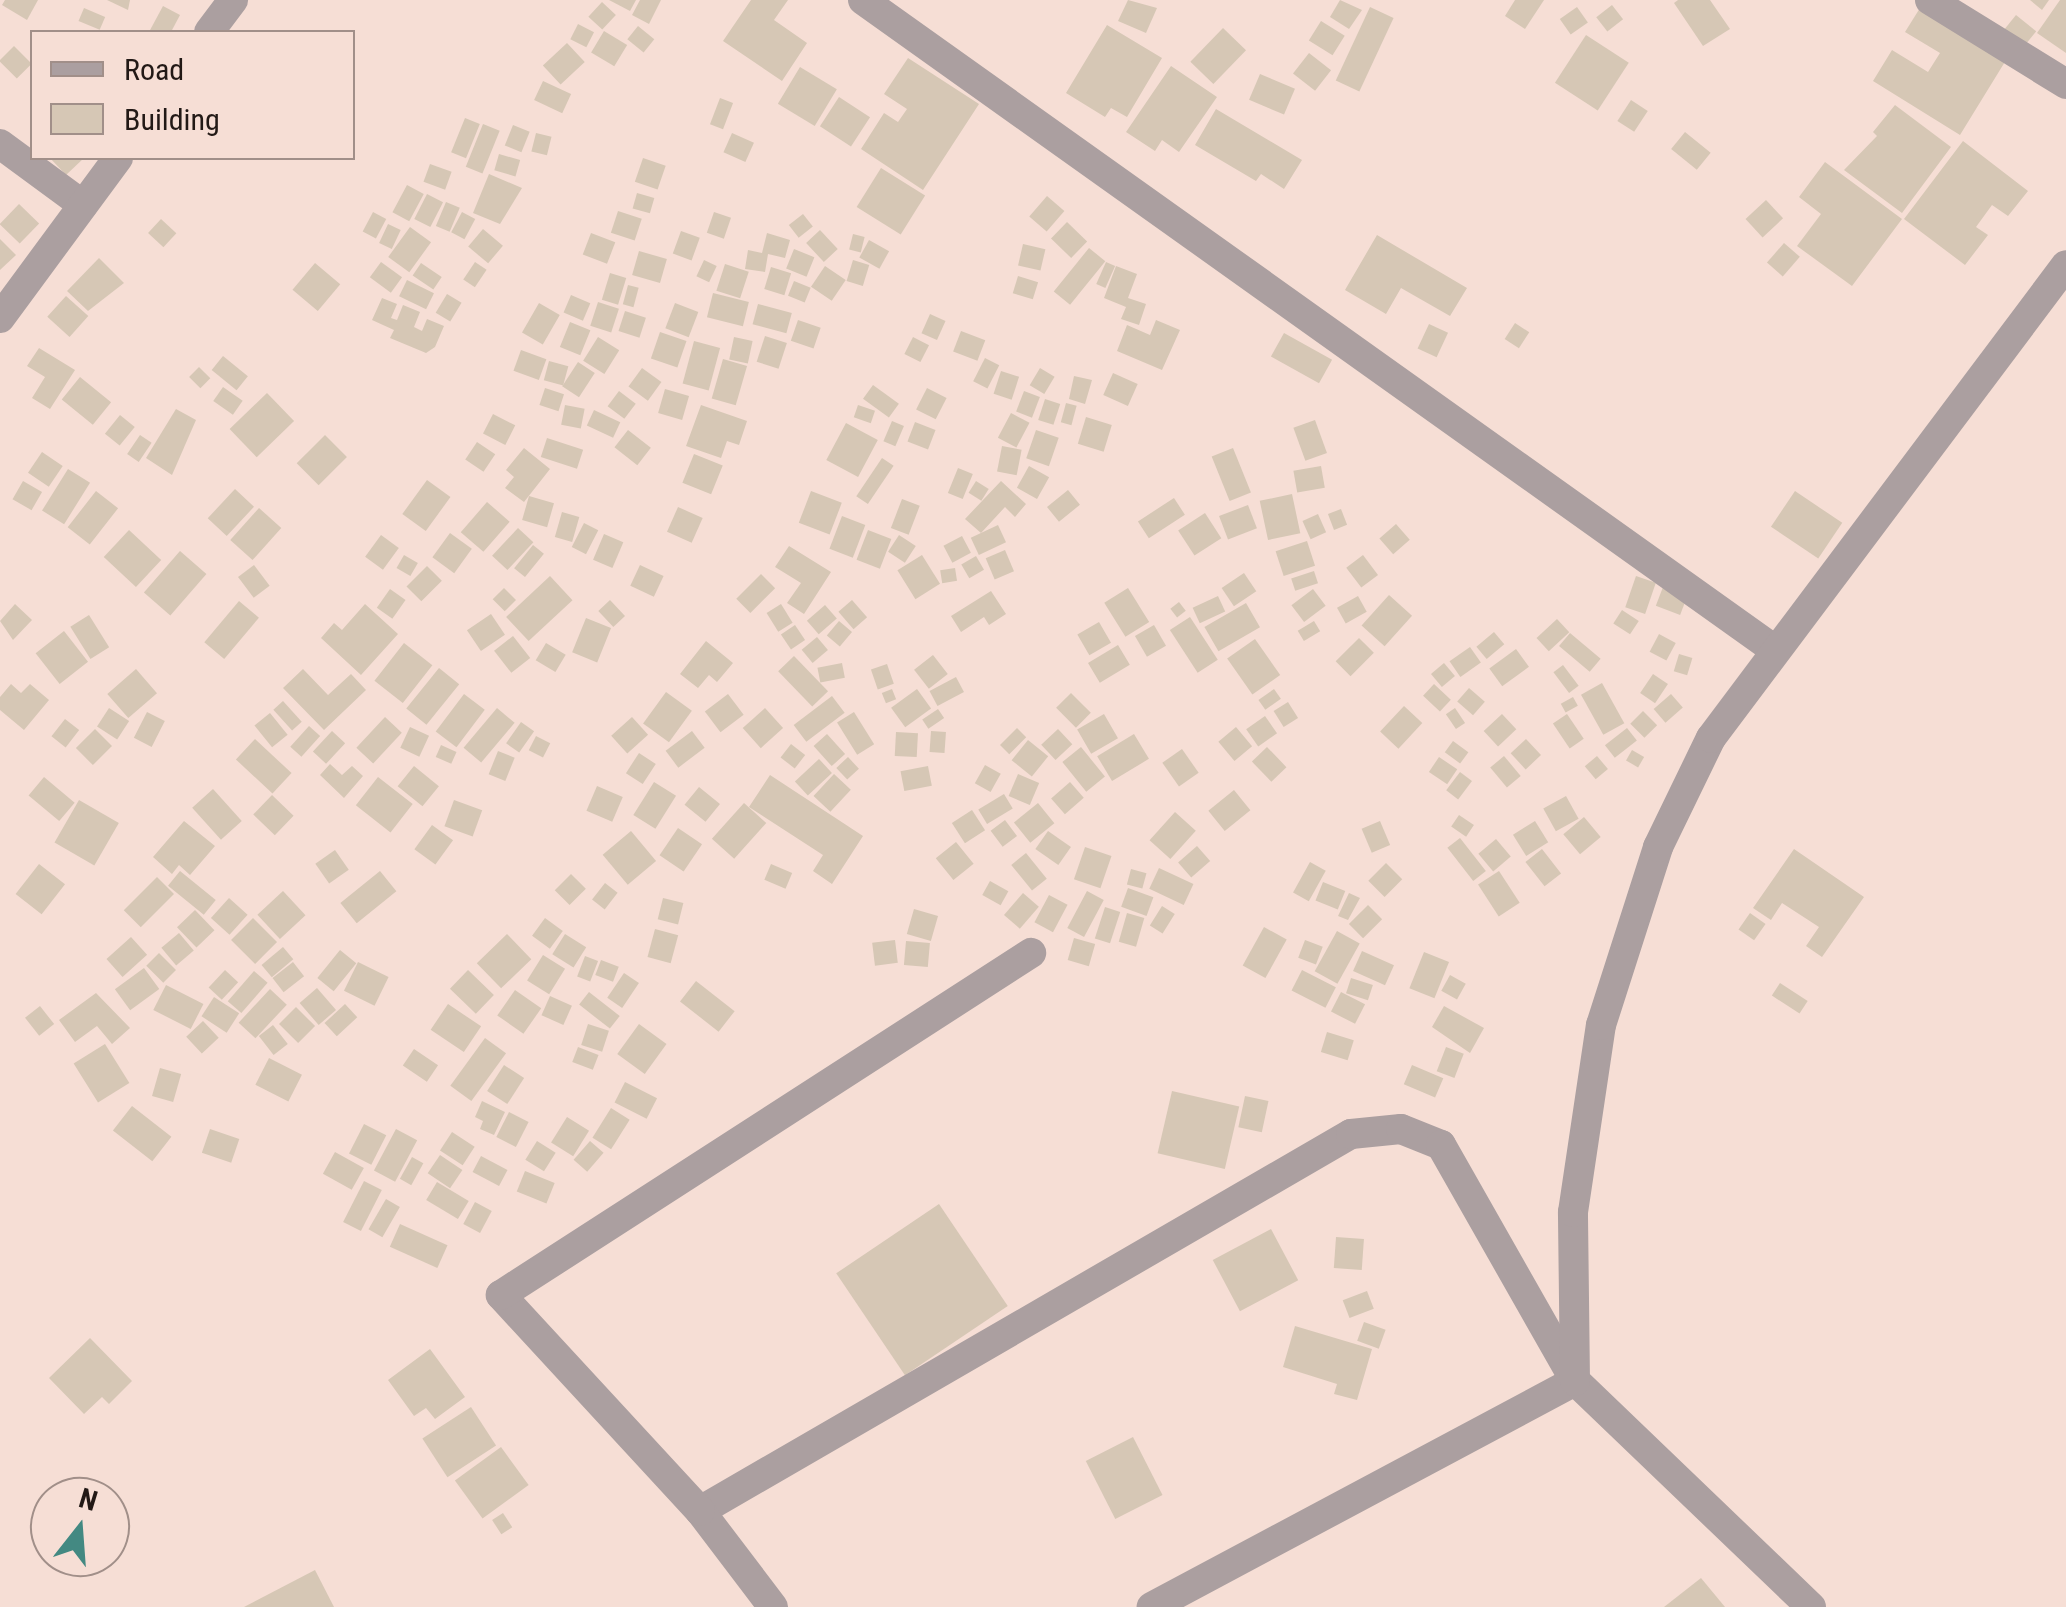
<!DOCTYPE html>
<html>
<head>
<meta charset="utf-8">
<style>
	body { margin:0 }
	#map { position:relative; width:2066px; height:1607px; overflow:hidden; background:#f6ded5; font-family:"Roboto Condensed",sans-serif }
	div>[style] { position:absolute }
	.building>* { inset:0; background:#d6c7b5; transform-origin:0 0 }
	.minor>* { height:30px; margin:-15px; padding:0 15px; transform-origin:15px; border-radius:15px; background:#ab9fa0 }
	span { translate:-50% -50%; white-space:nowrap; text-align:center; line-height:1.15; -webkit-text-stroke:8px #f6ded5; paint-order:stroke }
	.legend { position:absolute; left:30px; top:30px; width:325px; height:130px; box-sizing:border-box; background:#f6ded5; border:2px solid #a18f89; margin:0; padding:12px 18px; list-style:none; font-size:30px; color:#221916 }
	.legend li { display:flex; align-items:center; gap:20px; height:50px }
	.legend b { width:50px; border:2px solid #a18f89 }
	.north { position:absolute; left:30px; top:1477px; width:100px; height:100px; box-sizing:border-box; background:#f6ded5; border:2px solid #a18f89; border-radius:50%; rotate:17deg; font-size:28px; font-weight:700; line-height:40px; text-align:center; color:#221916 }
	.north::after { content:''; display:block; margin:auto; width:35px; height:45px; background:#438982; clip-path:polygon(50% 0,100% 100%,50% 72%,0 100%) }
</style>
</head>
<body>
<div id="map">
	<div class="building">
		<div style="clip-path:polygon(5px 0,38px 0,27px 20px,2px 5px)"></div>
		<div style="clip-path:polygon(107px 0,130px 0,128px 10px)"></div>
		<div style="clip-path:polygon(609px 0,636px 0,630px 11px)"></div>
		<div style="clip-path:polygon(640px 0,661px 0,649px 24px,632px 15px)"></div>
		<div style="clip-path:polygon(751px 0,788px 0,774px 20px,807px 43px,782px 81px,723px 41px)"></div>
		<div style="clip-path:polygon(1128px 0,1157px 8px,1146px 33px,1118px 21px)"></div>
		<div style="clip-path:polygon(1340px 0,1362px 10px,1349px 29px,1330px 17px)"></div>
		<div style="clip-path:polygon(1515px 0,1544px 0,1525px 29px,1505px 16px)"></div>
		<div style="clip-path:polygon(1678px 0,1710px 0,1730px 29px,1703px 46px,1674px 3px)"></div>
		<div style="clip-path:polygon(1925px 0,2011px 52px,1960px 135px,1873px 81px,1892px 50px,1928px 72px,1940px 53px,1905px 32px)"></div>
		<div style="clip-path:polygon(2030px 0,2049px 0,2042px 10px)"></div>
		<div style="clip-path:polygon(2060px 0,2066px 0,2066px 53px,2037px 33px)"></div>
		<div style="left:602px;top:2px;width:19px;height:20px;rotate:43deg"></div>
		<div style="left:1612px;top:5px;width:18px;height:20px;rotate:52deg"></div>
		<div style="clip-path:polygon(163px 6px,180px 15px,171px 32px,149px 32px)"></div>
		<div style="left:1370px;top:7px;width:26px;height:81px;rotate:25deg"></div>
		<div style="left:1577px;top:7px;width:19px;height:21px;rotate:55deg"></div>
		<div style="left:84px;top:8px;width:23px;height:14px;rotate:23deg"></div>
		<div style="left:2016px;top:15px;width:26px;height:26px;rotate:39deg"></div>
		<div style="left:1321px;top:21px;width:28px;height:23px;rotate:32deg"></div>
		<div style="left:578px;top:24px;width:18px;height:17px;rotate:27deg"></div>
		<div style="clip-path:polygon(1107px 25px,1162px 58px,1127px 117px,1111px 108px,1105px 117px,1066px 93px)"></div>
		<div style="left:638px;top:26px;width:21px;height:17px;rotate:39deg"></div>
		<div style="left:1223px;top:28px;width:32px;height:47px;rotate:44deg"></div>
		<div style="left:604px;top:31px;width:27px;height:25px;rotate:31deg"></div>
		<div style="left:1586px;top:35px;width:51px;height:57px;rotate:33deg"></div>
		<div style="left:567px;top:43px;width:26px;height:33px;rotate:47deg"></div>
		<div style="left:14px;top:46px;width:25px;height:21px;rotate:45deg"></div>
		<div style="left:1309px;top:53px;width:28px;height:26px;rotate:38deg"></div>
		<div style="clip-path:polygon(908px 58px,979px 104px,923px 190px,861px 149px,884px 113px,898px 122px,907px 109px,884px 94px)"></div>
		<div style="clip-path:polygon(1171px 66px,1217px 97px,1179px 152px,1162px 140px,1155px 151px,1126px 132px)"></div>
		<div style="left:800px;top:67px;width:43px;height:43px;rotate:31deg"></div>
		<div style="left:1260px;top:74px;width:38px;height:28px;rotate:23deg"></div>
		<div style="left:543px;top:81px;width:31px;height:21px;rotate:25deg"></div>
		<div style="left:839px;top:97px;width:37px;height:35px;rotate:33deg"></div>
		<div style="left:720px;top:98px;width:14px;height:28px;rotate:21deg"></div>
		<div style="left:1631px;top:100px;width:20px;height:25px;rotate:33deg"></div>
		<div style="clip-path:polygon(1895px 105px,1951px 147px,1902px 213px,1844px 170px,1877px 136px,1873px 132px)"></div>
		<div style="clip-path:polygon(1216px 109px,1302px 160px,1284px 189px,1261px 174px,1256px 181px,1195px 145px)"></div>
		<div style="left:465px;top:118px;width:16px;height:37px;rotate:22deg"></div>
		<div style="left:483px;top:124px;width:18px;height:46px;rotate:22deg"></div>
		<div style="left:513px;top:125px;width:18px;height:22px;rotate:22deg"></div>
		<div style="left:1685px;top:132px;width:33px;height:22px;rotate:39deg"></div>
		<div style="left:536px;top:133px;width:16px;height:19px;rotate:14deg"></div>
		<div style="left:732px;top:133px;width:24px;height:21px;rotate:24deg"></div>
		<div style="clip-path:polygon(1963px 141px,2028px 191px,2008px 216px,1992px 205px,1976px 227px,1988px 235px,1965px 265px,1904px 219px)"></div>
		<div style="left:499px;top:154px;width:22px;height:17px;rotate:16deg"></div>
		<div style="clip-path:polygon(50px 158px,84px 158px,66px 175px)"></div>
		<div style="left:643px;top:158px;width:24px;height:25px;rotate:19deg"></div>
		<div style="clip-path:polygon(1825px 162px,1902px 219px,1852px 286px,1797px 246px,1821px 214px,1799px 197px)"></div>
		<div style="left:430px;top:164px;width:23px;height:19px;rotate:20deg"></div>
		<div style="left:881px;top:168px;width:52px;height:46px;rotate:32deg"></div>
		<div style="clip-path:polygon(489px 174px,522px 188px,500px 224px,473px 213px)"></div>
		<div style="left:407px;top:185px;width:19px;height:31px;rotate:28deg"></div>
		<div style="left:637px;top:193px;width:18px;height:16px;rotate:16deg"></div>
		<div style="left:427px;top:194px;width:18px;height:28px;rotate:27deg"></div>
		<div style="left:1047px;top:196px;width:23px;height:27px;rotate:41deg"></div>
		<div style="left:1766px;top:200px;width:25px;height:28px;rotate:47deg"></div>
		<div style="left:446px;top:202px;width:15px;height:26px;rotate:23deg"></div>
		<div style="left:19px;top:204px;width:28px;height:28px;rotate:44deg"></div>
		<div style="left:618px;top:211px;width:25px;height:23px;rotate:18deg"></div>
		<div style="left:373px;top:212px;width:15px;height:22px;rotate:28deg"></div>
		<div style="left:462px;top:212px;width:15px;height:23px;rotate:28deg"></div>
		<div style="left:714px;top:212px;width:18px;height:22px;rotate:19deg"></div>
		<div style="left:803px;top:214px;width:16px;height:18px;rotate:52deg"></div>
		<div style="left:161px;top:219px;width:21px;height:19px;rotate:43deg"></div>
		<div style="left:1067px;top:222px;width:28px;height:23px;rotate:44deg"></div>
		<div style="left:388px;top:224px;width:14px;height:21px;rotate:25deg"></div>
		<div style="left:410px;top:227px;width:26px;height:37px;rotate:36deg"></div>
		<div style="left:483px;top:229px;width:26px;height:23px;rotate:40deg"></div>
		<div style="left:820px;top:230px;width:26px;height:19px;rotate:47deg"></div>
		<div style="left:681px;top:231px;width:20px;height:24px;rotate:20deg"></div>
		<div style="left:591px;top:233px;width:26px;height:23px;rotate:21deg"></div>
		<div style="clip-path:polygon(767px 233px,790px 240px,785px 258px,768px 254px,765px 272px,745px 269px,748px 250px,762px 253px)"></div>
		<div style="left:853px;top:234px;width:12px;height:16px;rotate:14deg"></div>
		<div style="clip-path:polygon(1377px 235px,1467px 288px,1450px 316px,1401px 288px,1386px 314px,1345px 290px)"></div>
		<div style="clip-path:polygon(0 239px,16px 255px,0 270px)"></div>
		<div style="left:869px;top:240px;width:23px;height:20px;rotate:29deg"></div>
		<div style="left:1784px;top:243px;width:21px;height:26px;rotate:41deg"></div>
		<div style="left:1023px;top:244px;width:23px;height:22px;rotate:13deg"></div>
		<div style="left:1089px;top:248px;width:21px;height:56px;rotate:39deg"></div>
		<div style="left:794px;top:249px;width:22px;height:21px;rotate:22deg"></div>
		<div style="left:639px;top:251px;width:29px;height:25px;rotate:16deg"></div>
		<div style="clip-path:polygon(99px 258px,124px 283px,88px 311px,67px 291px)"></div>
		<div style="left:704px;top:260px;width:14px;height:18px;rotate:25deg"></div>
		<div style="left:853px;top:260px;width:17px;height:22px;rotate:17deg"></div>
		<div style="left:381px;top:262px;width:26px;height:19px;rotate:36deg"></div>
		<div style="left:475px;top:262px;width:14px;height:21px;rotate:34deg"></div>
		<div style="left:1106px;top:262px;width:10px;height:24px;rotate:24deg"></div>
		<div style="left:315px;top:263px;width:33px;height:35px;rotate:40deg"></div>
		<div style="left:421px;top:263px;width:25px;height:15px;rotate:34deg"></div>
		<div style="left:725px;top:264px;width:25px;height:28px;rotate:18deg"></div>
		<div style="left:825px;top:266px;width:25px;height:25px;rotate:34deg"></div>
		<div style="clip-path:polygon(1116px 266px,1137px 274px,1128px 298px,1146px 304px,1139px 325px,1121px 319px,1126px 307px,1104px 298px)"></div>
		<div style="left:771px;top:267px;width:21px;height:23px;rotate:17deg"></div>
		<div style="left:610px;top:273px;width:17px;height:28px;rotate:17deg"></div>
		<div style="left:1018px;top:276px;width:21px;height:18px;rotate:17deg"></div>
		<div style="left:407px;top:280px;width:30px;height:18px;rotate:26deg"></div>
		<div style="left:794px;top:281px;width:18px;height:16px;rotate:22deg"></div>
		<div style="left:628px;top:285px;width:11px;height:20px;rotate:15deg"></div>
		<div style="left:713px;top:293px;width:37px;height:25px;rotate:14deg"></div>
		<div style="left:447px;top:294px;width:17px;height:22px;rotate:31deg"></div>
		<div style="left:571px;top:295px;width:21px;height:19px;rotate:23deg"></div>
		<div style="left:66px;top:296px;width:30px;height:28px;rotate:42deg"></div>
		<div style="clip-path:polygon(382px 298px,397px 304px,391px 318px,397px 320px,403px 305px,420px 312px,414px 327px,422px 331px,427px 319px,444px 326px,435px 347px,426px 353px,390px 338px,394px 330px,372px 320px)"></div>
		<div style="left:598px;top:302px;width:22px;height:25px;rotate:18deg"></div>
		<div style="left:539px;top:303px;width:24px;height:34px;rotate:30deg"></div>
		<div style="left:675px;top:303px;width:25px;height:27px;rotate:21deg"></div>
		<div style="left:758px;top:304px;width:35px;height:21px;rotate:15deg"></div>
		<div style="left:625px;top:311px;width:22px;height:21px;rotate:18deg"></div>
		<div style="left:930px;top:314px;width:17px;height:21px;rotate:24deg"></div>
		<div style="left:798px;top:320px;width:24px;height:22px;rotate:19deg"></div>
		<div style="clip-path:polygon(1156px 320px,1180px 330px,1162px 370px,1117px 351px,1127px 325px,1150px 335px)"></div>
		<div style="left:570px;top:322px;width:22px;height:27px;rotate:22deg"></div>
		<div style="left:1515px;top:323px;width:17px;height:19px;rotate:33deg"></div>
		<div style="left:1429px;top:324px;width:21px;height:27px;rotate:25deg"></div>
		<div style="left:961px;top:331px;width:26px;height:22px;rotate:21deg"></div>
		<div style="left:660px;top:332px;width:28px;height:28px;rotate:19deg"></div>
		<div style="left:1284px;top:333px;width:55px;height:27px;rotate:29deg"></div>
		<div style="left:765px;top:336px;width:23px;height:27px;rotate:18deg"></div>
		<div style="left:598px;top:337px;width:25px;height:28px;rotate:32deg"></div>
		<div style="left:734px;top:337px;width:19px;height:23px;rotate:12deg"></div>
		<div style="left:913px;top:337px;width:18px;height:19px;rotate:27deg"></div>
		<div style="left:694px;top:341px;width:27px;height:44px;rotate:15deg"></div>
		<div style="clip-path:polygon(39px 348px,75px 370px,50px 409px,32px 398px,45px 377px,27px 366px)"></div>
		<div style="left:521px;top:350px;width:27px;height:22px;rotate:20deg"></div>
		<div style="left:223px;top:356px;width:32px;height:18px;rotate:39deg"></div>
		<div style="left:985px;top:358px;width:16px;height:26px;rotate:27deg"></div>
		<div style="left:723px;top:359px;width:25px;height:41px;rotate:16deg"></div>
		<div style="left:549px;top:361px;width:20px;height:20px;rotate:15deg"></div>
		<div style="left:578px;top:362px;width:20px;height:29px;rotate:33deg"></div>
		<div style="left:199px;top:367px;width:16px;height:14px;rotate:45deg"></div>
		<div style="left:642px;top:368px;width:24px;height:23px;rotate:36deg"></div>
		<div style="left:1040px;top:368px;width:17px;height:20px;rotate:31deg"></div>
		<div style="left:1001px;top:371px;width:19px;height:24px;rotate:18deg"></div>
		<div style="left:1113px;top:373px;width:27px;height:24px;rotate:24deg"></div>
		<div style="clip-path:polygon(1074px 376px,1092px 380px,1085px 404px,1069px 399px)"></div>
		<div style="left:80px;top:377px;width:40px;height:29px;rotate:39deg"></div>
		<div style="left:873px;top:385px;width:32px;height:17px;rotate:36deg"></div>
		<div style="left:223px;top:387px;width:24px;height:17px;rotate:35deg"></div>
		<div style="left:545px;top:388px;width:20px;height:18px;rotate:18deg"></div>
		<div style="left:927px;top:388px;width:22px;height:24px;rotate:27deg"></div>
		<div style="left:665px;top:389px;width:25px;height:25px;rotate:16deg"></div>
		<div style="left:619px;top:391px;width:21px;height:19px;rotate:37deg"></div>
		<div style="left:1024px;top:391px;width:17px;height:22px;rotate:21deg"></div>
		<div style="left:267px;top:393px;width:39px;height:52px;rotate:46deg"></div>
		<div style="left:1045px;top:399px;width:16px;height:22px;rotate:18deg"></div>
		<div style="left:1066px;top:403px;width:11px;height:20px;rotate:15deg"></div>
		<div style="left:565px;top:405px;width:20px;height:20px;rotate:11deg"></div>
		<div style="clip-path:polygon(701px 405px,747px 421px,739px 445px,727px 441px,721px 458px,686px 446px)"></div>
		<div style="left:858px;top:405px;width:18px;height:13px;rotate:19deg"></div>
		<div style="clip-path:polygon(176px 409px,196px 420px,172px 475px,146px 458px)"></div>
		<div style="left:594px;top:410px;width:29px;height:17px;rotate:25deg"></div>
		<div style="left:1011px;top:413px;width:21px;height:28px;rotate:28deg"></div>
		<div style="left:493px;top:414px;width:25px;height:22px;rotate:27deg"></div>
		<div style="left:120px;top:415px;width:19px;height:24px;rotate:39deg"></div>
		<div style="left:1086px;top:417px;width:27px;height:28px;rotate:17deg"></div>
		<div style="left:1315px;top:420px;width:35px;height:23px;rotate:70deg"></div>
		<div style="left:892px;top:421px;width:13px;height:22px;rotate:23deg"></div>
		<div style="left:915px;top:422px;width:22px;height:21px;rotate:21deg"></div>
		<div style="left:846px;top:423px;width:36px;height:42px;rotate:28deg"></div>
		<div style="left:628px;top:430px;width:29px;height:22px;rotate:38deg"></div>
		<div style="left:1036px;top:430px;width:24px;height:30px;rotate:19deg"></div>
		<div style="left:140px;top:435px;width:14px;height:23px;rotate:34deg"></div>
		<div style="left:325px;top:435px;width:31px;height:40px;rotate:45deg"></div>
		<div style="left:547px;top:438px;width:38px;height:20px;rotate:18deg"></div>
		<div style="left:477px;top:442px;width:22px;height:21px;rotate:34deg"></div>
		<div style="left:1002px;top:446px;width:20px;height:26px;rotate:11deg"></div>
		<div style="clip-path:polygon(524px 448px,550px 469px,524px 502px,505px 488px,514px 477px,506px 470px)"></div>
		<div style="left:1233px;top:448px;width:48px;height:23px;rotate:68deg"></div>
		<div style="left:42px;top:452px;width:25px;height:25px;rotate:34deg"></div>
		<div style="left:694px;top:454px;width:31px;height:31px;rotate:22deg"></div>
		<div style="left:882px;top:458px;width:14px;height:46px;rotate:34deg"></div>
		<div style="left:1029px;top:466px;width:23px;height:25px;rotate:29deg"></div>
		<div style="left:1321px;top:466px;width:22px;height:28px;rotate:80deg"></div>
		<div style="left:958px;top:468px;width:16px;height:27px;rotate:22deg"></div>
		<div style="left:68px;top:469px;width:26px;height:49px;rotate:32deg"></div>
		<div style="left:427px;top:480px;width:29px;height:42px;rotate:36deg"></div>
		<div style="left:23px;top:481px;width:22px;height:21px;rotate:30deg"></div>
		<div style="left:976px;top:481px;width:15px;height:14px;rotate:32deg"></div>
		<div style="clip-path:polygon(1001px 481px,1026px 504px,1015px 517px,1005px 507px,981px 533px,965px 519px)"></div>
		<div style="left:235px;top:489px;width:26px;height:40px;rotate:43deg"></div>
		<div style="left:1068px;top:490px;width:19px;height:27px;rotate:51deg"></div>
		<div style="left:96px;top:491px;width:28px;height:46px;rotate:38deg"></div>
		<div style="left:811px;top:491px;width:33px;height:34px;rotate:21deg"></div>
		<div style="left:1795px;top:491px;width:57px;height:43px;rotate:34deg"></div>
		<div style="left:1292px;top:494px;width:40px;height:33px;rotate:78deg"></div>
		<div style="left:529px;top:496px;width:26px;height:25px;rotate:16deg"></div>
		<div style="left:1174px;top:498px;width:20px;height:43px;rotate:57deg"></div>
		<div style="left:902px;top:499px;width:19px;height:31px;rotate:21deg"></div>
		<div style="left:487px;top:502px;width:30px;height:40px;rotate:41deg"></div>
		<div style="left:1248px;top:505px;width:25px;height:31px;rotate:69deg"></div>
		<div style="left:678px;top:507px;width:27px;height:27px;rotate:24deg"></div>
		<div style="left:259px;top:508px;width:30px;height:43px;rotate:42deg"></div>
		<div style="left:1341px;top:509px;width:17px;height:14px;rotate:69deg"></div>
		<div style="left:562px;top:512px;width:18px;height:26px;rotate:16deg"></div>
		<div style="left:1205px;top:513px;width:30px;height:32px;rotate:57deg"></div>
		<div style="left:1318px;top:514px;width:20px;height:17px;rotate:66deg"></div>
		<div style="left:842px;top:516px;width:25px;height:35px;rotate:21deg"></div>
		<div style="left:584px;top:523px;width:16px;height:27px;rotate:27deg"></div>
		<div style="left:1396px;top:524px;width:21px;height:22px;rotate:49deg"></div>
		<div style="left:998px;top:525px;width:19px;height:30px;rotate:65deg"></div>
		<div style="left:518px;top:528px;width:21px;height:38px;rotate:43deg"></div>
		<div style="left:129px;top:530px;width:44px;height:37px;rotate:43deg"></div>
		<div style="left:868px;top:530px;width:25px;height:32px;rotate:21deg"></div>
		<div style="left:450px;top:533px;width:27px;height:30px;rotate:36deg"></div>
		<div style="left:604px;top:534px;width:21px;height:28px;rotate:23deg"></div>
		<div style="left:381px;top:535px;width:22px;height:27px;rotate:36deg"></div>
		<div style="left:899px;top:535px;width:20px;height:20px;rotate:33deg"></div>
		<div style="left:962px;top:536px;width:19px;height:21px;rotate:62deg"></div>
		<div style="left:1307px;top:541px;width:26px;height:33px;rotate:72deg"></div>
		<div style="left:533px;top:545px;width:14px;height:30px;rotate:39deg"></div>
		<div style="clip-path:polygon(789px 546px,831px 572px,804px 614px,787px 603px,801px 583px,775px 567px)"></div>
		<div style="left:1005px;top:550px;width:23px;height:21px;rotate:67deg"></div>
		<div style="left:180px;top:551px;width:35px;height:55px;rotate:41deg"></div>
		<div style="left:404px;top:555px;width:16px;height:15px;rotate:30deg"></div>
		<div style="left:922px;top:555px;width:34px;height:29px;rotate:58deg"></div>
		<div style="left:1363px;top:555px;width:25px;height:21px;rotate:53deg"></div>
		<div style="left:976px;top:556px;width:16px;height:17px;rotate:60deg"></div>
		<div style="left:254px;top:565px;width:26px;height:20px;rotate:53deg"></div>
		<div style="left:640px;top:565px;width:26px;height:23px;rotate:25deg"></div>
		<div style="left:427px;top:566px;width:21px;height:29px;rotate:45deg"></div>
		<div style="left:955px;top:568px;width:13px;height:15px;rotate:81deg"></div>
		<div style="left:1314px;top:571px;width:13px;height:24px;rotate:72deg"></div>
		<div style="left:1244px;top:573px;width:22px;height:27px;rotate:56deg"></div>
		<div style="left:761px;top:574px;width:20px;height:35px;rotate:45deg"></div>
		<div style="left:550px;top:576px;width:33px;height:60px;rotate:47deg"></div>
		<div style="left:1636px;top:576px;width:21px;height:33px;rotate:19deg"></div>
		<div style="left:1663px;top:587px;width:26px;height:20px;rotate:21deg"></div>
		<div style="left:504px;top:588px;width:17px;height:16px;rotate:45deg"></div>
		<div style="left:1128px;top:588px;width:40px;height:28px;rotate:58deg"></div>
		<div style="left:390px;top:589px;width:19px;height:23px;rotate:35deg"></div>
		<div style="left:1313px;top:589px;width:21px;height:27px;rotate:53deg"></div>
		<div style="clip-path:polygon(991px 591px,1006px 614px,989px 625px,984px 617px,961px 632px,951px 616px)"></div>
		<div style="left:1389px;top:595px;width:31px;height:41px;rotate:42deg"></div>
		<div style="left:1218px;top:596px;width:17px;height:28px;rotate:65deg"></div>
		<div style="left:1358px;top:596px;width:18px;height:24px;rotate:61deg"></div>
		<div style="left:610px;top:600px;width:22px;height:16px;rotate:47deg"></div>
		<div style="left:852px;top:600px;width:23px;height:18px;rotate:49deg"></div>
		<div style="left:239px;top:601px;width:26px;height:54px;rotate:40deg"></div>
		<div style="left:1179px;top:602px;width:11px;height:11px;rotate:52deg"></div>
		<div style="left:1246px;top:603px;width:28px;height:48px;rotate:60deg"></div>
		<div style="clip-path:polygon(15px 604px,32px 620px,13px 640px,0 621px)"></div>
		<div style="clip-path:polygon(365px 604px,398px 634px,361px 675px,321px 638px,334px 623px,342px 630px)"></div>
		<div style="left:781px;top:604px;width:22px;height:17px;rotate:58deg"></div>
		<div style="left:825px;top:605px;width:18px;height:24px;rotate:49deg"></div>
		<div style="left:1622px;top:610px;width:20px;height:16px;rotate:33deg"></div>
		<div style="left:491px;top:614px;width:25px;height:29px;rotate:56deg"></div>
		<div style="left:89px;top:615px;width:38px;height:22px;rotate:58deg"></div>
		<div style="left:1190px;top:617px;width:51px;height:24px;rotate:57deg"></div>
		<div style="left:586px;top:618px;width:27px;height:37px;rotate:22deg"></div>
		<div style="left:1557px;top:619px;width:18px;height:28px;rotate:47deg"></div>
		<div style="left:839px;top:621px;width:17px;height:19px;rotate:40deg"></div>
		<div style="left:1314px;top:621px;width:12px;height:19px;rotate:59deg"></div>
		<div style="left:1099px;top:622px;width:24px;height:25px;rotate:60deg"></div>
		<div style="left:795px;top:625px;width:18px;height:17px;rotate:56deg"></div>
		<div style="left:1154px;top:625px;width:24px;height:22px;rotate:60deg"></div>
		<div style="left:64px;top:631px;width:39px;height:36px;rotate:52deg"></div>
		<div style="left:1494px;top:632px;width:16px;height:23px;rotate:50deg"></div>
		<div style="left:1570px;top:633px;width:40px;height:17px;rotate:40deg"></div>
		<div style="left:1659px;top:634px;width:19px;height:20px;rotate:28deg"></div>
		<div style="left:513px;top:636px;width:28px;height:24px;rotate:52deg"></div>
		<div style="left:817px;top:637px;width:17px;height:20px;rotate:50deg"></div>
		<div style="left:1359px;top:638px;width:21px;height:33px;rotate:45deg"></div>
		<div style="left:1255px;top:639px;width:44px;height:34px;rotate:55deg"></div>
		<div style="clip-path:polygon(706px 641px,733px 663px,717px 682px,709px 675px,698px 688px,680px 674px)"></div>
		<div style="left:404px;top:643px;width:36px;height:48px;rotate:38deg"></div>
		<div style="left:546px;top:643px;width:23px;height:20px;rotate:31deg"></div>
		<div style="left:1118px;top:645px;width:23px;height:35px;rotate:59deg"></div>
		<div style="left:1470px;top:647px;width:19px;height:25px;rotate:55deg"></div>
		<div style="left:1516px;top:649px;width:22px;height:33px;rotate:54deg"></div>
		<div style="left:1679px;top:654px;width:14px;height:18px;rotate:17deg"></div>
		<div style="left:933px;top:655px;width:24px;height:24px;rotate:52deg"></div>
		<div style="left:794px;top:656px;width:49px;height:22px;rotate:46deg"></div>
		<div style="left:842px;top:663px;width:15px;height:25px;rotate:79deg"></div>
		<div style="left:1444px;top:663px;width:17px;height:17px;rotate:50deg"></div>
		<div style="left:887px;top:664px;width:21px;height:17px;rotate:71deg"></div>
		<div style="left:1563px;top:665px;width:26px;height:12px;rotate:53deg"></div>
		<div style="left:439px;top:668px;width:26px;height:52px;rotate:39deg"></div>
		<div style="left:136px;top:669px;width:32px;height:38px;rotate:49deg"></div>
		<div style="clip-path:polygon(303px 669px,328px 695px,351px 674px,366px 690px,324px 730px,283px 688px)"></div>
		<div style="left:1653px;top:674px;width:18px;height:23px;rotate:34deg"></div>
		<div style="left:956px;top:677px;width:17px;height:30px;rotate:62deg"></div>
		<div style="left:1602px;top:683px;width:46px;height:24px;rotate:61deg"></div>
		<div style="clip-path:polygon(11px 684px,21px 693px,30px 684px,49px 700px,24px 730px,0 710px,0 697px)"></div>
		<div style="left:1434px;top:684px;width:23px;height:16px;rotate:43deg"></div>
		<div style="left:1469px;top:688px;width:21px;height:18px;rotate:41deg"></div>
		<div style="left:892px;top:689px;width:11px;height:11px;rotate:68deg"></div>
		<div style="left:917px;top:689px;width:24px;height:32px;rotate:54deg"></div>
		<div style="left:1274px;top:689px;width:12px;height:19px;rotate:55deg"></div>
		<div style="left:666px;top:692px;width:32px;height:39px;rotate:36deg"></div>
		<div style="left:1071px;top:693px;width:28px;height:21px;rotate:45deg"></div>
		<div style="left:464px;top:694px;width:26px;height:47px;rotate:37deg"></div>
		<div style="left:728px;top:694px;width:26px;height:29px;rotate:53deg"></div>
		<div style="left:1671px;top:694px;width:18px;height:23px;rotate:49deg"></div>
		<div style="left:832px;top:696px;width:21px;height:48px;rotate:53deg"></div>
		<div style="left:1573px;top:697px;width:10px;height:14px;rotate:61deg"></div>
		<div style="left:283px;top:701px;width:28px;height:13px;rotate:48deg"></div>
		<div style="left:1288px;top:702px;width:19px;height:17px;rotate:58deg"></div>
		<div style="left:1404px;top:706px;width:25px;height:35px;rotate:43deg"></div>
		<div style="left:109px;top:708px;width:24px;height:22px;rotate:33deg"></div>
		<div style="left:497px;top:708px;width:23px;height:52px;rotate:40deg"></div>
		<div style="left:765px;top:708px;width:27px;height:30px;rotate:48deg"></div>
		<div style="left:1455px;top:708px;width:18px;height:11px;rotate:56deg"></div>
		<div style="left:938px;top:709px;width:11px;height:19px;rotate:56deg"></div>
		<div style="left:1643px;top:711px;width:20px;height:18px;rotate:45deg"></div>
		<div style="left:147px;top:712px;width:20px;height:29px;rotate:27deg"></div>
		<div style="left:854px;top:712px;width:38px;height:20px;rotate:58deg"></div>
		<div style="left:270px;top:713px;width:28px;height:20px;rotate:51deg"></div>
		<div style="left:1104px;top:714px;width:28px;height:31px;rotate:60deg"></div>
		<div style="left:1502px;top:714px;width:21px;height:25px;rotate:47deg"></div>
		<div style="left:1567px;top:714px;width:30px;height:17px;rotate:56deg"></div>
		<div style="left:1265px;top:716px;width:21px;height:23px;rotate:55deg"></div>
		<div style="left:385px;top:717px;width:23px;height:42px;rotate:43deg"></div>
		<div style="left:632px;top:717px;width:24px;height:28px;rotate:48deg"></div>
		<div style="left:65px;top:719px;width:18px;height:22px;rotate:38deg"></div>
		<div style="left:521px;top:722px;width:16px;height:26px;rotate:35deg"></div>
		<div style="left:309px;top:726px;width:15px;height:28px;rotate:42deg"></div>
		<div style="left:410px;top:727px;width:21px;height:23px;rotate:25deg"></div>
		<div style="left:1236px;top:727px;width:25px;height:23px;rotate:50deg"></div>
		<div style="left:1017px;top:728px;width:13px;height:24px;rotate:45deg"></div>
		<div style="left:1627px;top:728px;width:16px;height:28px;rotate:52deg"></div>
		<div style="left:95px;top:729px;width:24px;height:27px;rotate:45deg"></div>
		<div style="left:1058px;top:729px;width:21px;height:23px;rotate:47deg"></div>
		<div style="left:332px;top:731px;width:18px;height:28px;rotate:43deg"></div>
		<div style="left:692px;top:731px;width:21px;height:33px;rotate:53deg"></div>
		<div style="left:931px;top:731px;width:15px;height:21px;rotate:4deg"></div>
		<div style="left:896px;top:732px;width:22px;height:24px;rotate:3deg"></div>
		<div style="left:827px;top:734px;width:27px;height:18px;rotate:48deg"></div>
		<div style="left:1134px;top:734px;width:29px;height:43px;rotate:59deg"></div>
		<div style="left:536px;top:736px;width:16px;height:16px;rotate:27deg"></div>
		<div style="left:255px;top:739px;width:50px;height:28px;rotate:43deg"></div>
		<div style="left:1526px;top:739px;width:22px;height:21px;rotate:47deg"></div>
		<div style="left:1028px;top:740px;width:26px;height:26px;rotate:39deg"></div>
		<div style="left:1453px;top:741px;width:19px;height:14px;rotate:36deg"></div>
		<div style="left:791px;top:744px;width:18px;height:17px;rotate:38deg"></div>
		<div style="left:441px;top:745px;width:17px;height:13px;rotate:24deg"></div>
		<div style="left:1081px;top:747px;width:38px;height:24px;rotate:51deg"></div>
		<div style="left:1267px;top:747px;width:28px;height:21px;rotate:46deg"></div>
		<div style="left:1182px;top:749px;width:29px;height:24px;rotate:55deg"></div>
		<div style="left:1632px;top:750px;width:14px;height:12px;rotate:30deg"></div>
		<div style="left:498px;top:751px;width:18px;height:25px;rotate:22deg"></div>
		<div style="left:639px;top:753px;width:20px;height:24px;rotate:33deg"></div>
		<div style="left:1504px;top:756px;width:26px;height:18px;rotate:50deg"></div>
		<div style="left:1597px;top:756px;width:17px;height:16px;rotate:50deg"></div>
		<div style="left:848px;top:757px;width:16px;height:16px;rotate:47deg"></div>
		<div style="left:1439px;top:757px;width:22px;height:18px;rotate:34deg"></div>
		<div style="left:819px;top:759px;width:19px;height:33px;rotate:47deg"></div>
		<div style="clip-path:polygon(330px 764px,342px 775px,352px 766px,363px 776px,344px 798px,320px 775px)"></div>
		<div style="left:985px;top:765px;width:18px;height:21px;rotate:29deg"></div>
		<div style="left:414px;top:766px;width:32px;height:26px;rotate:39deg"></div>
		<div style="left:928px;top:766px;width:20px;height:28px;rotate:79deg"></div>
		<div style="left:1460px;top:772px;width:15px;height:23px;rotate:37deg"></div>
		<div style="left:834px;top:774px;width:23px;height:30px;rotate:43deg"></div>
		<div style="left:1018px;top:774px;width:23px;height:24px;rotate:23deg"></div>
		<div style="clip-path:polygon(770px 775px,863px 836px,832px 884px,813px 871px,823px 855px,749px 807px)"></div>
		<div style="left:44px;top:777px;width:40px;height:24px;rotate:40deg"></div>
		<div style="left:378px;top:777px;width:44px;height:36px;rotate:38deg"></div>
		<div style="left:654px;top:782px;width:26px;height:39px;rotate:32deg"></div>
		<div style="left:1070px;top:782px;width:21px;height:25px;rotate:49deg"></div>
		<div style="left:597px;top:786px;width:28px;height:27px;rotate:23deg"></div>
		<div style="left:699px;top:787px;width:27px;height:23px;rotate:39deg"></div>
		<div style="left:213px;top:789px;width:43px;height:28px;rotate:48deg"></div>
		<div style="left:1234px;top:790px;width:26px;height:33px;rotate:51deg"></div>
		<div style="left:1004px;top:794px;width:17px;height:30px;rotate:59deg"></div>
		<div style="left:272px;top:795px;width:30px;height:27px;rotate:44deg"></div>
		<div style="left:1566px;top:796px;width:26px;height:26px;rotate:61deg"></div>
		<div style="left:79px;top:800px;width:46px;height:49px;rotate:30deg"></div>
		<div style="left:454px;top:800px;width:30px;height:28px;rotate:20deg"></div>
		<div style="left:744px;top:803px;width:30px;height:48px;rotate:42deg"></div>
		<div style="left:1038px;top:803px;width:26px;height:31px;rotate:51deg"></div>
		<div style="left:972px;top:810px;width:24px;height:24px;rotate:57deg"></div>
		<div style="left:1175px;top:812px;width:28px;height:38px;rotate:42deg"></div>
		<div style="left:1459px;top:815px;width:18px;height:14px;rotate:34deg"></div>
		<div style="left:1584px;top:817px;width:26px;height:27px;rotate:50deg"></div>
		<div style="left:1005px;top:820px;width:20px;height:18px;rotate:53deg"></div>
		<div style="clip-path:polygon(184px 821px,215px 846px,190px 875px,179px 865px,172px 874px,153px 857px)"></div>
		<div style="left:1380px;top:821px;width:26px;height:20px;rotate:67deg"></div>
		<div style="left:1535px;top:821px;width:25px;height:26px;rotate:58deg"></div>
		<div style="left:432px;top:825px;width:26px;height:30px;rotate:36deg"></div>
		<div style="left:678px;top:828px;width:29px;height:33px;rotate:34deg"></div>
		<div style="left:631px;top:831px;width:39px;height:37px;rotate:50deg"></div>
		<div style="left:1048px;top:831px;width:28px;height:22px;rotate:35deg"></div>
		<div style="left:1460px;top:838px;width:42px;height:16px;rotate:52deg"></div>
		<div style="left:1496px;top:839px;width:23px;height:23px;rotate:50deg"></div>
		<div style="left:956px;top:842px;width:28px;height:26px;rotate:51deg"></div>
		<div style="left:1197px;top:846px;width:20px;height:25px;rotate:49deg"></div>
		<div style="left:1085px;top:847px;width:28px;height:34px;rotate:19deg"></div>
		<div style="left:1542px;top:849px;width:31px;height:21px;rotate:52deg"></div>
		<div style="clip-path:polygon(1794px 849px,1864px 897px,1822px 957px,1806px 946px,1819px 927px,1782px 903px,1771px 920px,1753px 908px)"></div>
		<div style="left:335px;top:850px;width:24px;height:24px;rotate:55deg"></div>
		<div style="left:1026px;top:853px;width:33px;height:19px;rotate:51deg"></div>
		<div style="left:1310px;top:862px;width:18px;height:35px;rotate:29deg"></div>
		<div style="left:1386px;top:863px;width:23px;height:25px;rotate:45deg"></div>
		<div style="left:39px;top:864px;width:33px;height:38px;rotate:38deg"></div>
		<div style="left:771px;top:864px;width:23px;height:17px;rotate:23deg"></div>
		<div style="left:1159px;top:868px;width:38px;height:23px;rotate:25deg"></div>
		<div style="left:1131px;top:869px;width:16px;height:16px;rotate:15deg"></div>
		<div style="left:180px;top:871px;width:46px;height:19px;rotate:39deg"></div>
		<div style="left:380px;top:871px;width:26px;height:51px;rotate:51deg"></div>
		<div style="left:1499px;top:871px;width:38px;height:25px;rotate:57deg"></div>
		<div style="left:571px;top:874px;width:21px;height:23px;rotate:45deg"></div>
		<div style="left:157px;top:877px;width:24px;height:47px;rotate:45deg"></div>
		<div style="left:990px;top:881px;width:21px;height:16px;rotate:29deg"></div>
		<div style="left:1323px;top:882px;width:24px;height:20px;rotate:22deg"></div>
		<div style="left:605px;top:883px;width:16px;height:21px;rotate:38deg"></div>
		<div style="left:1128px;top:888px;width:27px;height:20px;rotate:20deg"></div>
		<div style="left:283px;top:891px;width:33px;height:35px;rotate:47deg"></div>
		<div style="left:1087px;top:891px;width:19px;height:42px;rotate:28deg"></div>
		<div style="left:1023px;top:893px;width:21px;height:29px;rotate:41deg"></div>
		<div style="clip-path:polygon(1349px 893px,1360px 898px,1348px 920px,1338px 916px)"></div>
		<div style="left:1049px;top:895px;width:21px;height:31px;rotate:28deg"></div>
		<div style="left:229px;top:898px;width:25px;height:27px;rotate:42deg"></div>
		<div style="left:663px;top:898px;width:21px;height:22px;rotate:14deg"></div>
		<div style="left:1368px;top:905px;width:20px;height:27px;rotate:45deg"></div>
		<div style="left:1162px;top:906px;width:15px;height:23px;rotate:32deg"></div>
		<div style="left:1105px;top:907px;width:16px;height:33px;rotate:18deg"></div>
		<div style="left:914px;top:909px;width:25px;height:26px;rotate:16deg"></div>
		<div style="left:195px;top:910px;width:28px;height:25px;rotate:46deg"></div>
		<div style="left:1127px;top:913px;width:18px;height:30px;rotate:16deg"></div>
		<div style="left:1750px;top:913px;width:19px;height:20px;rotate:35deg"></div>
		<div style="left:253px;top:918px;width:34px;height:31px;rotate:45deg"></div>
		<div style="left:545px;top:918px;width:22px;height:22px;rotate:36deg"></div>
		<div style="left:1264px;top:927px;width:26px;height:44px;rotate:29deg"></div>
		<div style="left:655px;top:929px;width:24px;height:29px;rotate:15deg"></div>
		<div style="left:1337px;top:931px;width:26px;height:46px;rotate:29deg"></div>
		<div style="left:179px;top:933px;width:23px;height:23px;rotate:50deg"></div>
		<div style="left:507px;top:934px;width:35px;height:42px;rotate:46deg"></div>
		<div style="left:565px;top:934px;width:25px;height:24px;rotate:32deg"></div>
		<div style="left:131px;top:937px;width:24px;height:33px;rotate:48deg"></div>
		<div style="left:1074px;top:938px;width:22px;height:23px;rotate:16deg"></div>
		<div style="left:895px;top:940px;width:23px;height:23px;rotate:83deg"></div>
		<div style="left:1305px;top:940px;width:19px;height:19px;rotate:21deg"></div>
		<div style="left:906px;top:941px;width:24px;height:24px;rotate:5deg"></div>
		<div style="left:283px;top:947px;width:16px;height:28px;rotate:50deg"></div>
		<div style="left:340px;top:950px;width:21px;height:36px;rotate:39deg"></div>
		<div style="left:1362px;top:951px;width:35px;height:22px;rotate:24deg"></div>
		<div style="left:1424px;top:952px;width:27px;height:39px;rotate:22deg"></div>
		<div style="left:159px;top:953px;width:24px;height:18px;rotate:45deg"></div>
		<div style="left:543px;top:955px;width:26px;height:30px;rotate:32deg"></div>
		<div style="left:585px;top:956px;width:14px;height:22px;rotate:21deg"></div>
		<div style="left:601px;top:960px;width:19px;height:16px;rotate:21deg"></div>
		<div style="left:293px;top:962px;width:18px;height:26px;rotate:52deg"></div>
		<div style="left:358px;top:962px;width:34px;height:32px;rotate:26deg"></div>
		<div style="left:144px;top:968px;width:26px;height:36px;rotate:54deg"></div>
		<div style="left:225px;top:970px;width:18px;height:24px;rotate:43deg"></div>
		<div style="left:468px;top:970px;width:36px;height:26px;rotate:44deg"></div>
		<div style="left:1302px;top:970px;width:38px;height:23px;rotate:27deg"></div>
		<div style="left:254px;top:971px;width:18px;height:40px;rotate:41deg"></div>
		<div style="left:624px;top:973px;width:18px;height:30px;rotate:34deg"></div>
		<div style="left:1450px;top:975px;width:18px;height:18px;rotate:29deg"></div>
		<div style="left:1351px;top:978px;width:23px;height:16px;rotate:18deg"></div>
		<div style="left:696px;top:981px;width:49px;height:26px;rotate:38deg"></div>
		<div style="left:1780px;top:983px;width:33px;height:15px;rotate:33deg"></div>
		<div style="left:166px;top:985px;width:42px;height:28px;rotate:27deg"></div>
		<div style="left:317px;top:988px;width:29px;height:23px;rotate:49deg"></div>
		<div style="left:270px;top:989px;width:23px;height:46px;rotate:43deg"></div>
		<div style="left:515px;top:990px;width:32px;height:31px;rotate:35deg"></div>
		<div style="left:589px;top:992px;width:39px;height:16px;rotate:38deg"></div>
		<div style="left:1341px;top:992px;width:27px;height:22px;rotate:27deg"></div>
		<div style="clip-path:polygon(96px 993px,130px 1028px,112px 1044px,97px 1026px,75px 1042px,59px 1020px)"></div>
		<div style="left:550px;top:996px;width:24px;height:21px;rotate:24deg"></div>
		<div style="left:214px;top:997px;width:30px;height:23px;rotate:33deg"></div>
		<div style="left:345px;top:1004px;width:18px;height:28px;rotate:47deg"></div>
		<div style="left:448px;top:1004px;width:40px;height:31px;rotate:34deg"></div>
		<div style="left:40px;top:1006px;width:23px;height:19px;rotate:52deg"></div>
		<div style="clip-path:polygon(1444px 1006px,1484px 1028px,1470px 1053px,1432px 1027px)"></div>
		<div style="left:296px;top:1007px;width:27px;height:24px;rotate:45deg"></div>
		<div style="left:203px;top:1021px;width:23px;height:23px;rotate:47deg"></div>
		<div style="left:588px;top:1024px;width:22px;height:22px;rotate:18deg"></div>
		<div style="left:639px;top:1024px;width:34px;height:37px;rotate:36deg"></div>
		<div style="left:273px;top:1025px;width:24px;height:18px;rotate:52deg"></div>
		<div style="left:1327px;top:1032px;width:28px;height:21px;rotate:17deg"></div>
		<div style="left:485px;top:1038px;width:26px;height:59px;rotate:36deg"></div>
		<div style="left:105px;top:1044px;width:46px;height:37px;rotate:58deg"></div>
		<div style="left:578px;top:1047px;width:22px;height:16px;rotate:21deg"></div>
		<div style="left:1446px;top:1047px;width:19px;height:26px;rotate:21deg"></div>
		<div style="left:414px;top:1049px;width:29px;height:20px;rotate:34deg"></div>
		<div style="left:269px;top:1058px;width:37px;height:30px;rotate:27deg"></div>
		<div style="left:504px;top:1065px;width:24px;height:31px;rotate:33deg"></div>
		<div style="left:1412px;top:1065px;width:34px;height:21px;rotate:23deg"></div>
		<div style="left:160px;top:1068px;width:22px;height:29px;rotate:16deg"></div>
		<div style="left:625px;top:1082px;width:36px;height:23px;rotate:27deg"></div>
		<div style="left:1172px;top:1091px;width:69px;height:64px;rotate:13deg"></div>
		<div style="left:1245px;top:1096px;width:24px;height:32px;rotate:12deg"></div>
		<div style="clip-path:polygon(482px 1101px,505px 1112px,494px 1135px,480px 1129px,483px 1121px,475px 1117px)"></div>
		<div style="left:132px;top:1106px;width:50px;height:31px;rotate:38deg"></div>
		<div style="left:611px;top:1108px;width:22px;height:35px;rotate:32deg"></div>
		<div style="left:509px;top:1112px;width:22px;height:28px;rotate:27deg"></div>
		<div style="left:567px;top:1117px;width:26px;height:30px;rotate:32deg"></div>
		<div style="left:364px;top:1124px;width:25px;height:33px;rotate:27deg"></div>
		<div style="left:210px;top:1129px;width:31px;height:25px;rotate:19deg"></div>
		<div style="left:396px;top:1129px;width:24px;height:47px;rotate:28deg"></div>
		<div style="left:452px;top:1132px;width:27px;height:22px;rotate:33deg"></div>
		<div style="left:537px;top:1141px;width:22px;height:22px;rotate:32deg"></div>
		<div style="left:590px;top:1141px;width:18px;height:25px;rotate:41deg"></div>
		<div style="left:335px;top:1152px;width:33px;height:25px;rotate:29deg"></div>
		<div style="left:440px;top:1155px;width:27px;height:22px;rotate:34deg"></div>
		<div style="left:481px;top:1156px;width:30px;height:18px;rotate:28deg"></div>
		<div style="left:412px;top:1157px;width:13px;height:25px;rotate:29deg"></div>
		<div style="left:525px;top:1171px;width:32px;height:22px;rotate:22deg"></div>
		<div style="left:364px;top:1181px;width:20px;height:46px;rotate:27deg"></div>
		<div style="left:437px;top:1182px;width:37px;height:21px;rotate:31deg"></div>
		<div style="left:386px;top:1199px;width:16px;height:35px;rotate:30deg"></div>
		<div style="left:475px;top:1202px;width:19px;height:25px;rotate:28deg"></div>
		<div style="left:939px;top:1204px;width:123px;height:124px;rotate:56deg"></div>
		<div style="left:400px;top:1224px;width:52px;height:25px;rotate:24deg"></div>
		<div style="left:1271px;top:1229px;width:58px;height:66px;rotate:62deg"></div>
		<div style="left:1336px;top:1237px;width:28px;height:31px;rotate:4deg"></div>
		<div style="left:1367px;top:1291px;width:19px;height:26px;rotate:69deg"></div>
		<div style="left:1364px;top:1322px;width:23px;height:20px;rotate:20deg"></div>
		<div style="clip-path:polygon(1295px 1326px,1372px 1349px,1357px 1400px,1334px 1394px,1337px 1384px,1283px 1367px)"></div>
		<div style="clip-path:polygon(90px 1338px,132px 1381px,109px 1404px,102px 1397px,84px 1414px,49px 1378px)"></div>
		<div style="clip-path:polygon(430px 1349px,465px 1397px,435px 1419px,426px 1408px,414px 1416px,388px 1380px)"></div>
		<div style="left:471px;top:1407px;width:46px;height:58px;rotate:57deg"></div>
		<div style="left:1133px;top:1437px;width:65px;height:53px;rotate:63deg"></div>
		<div style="left:501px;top:1447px;width:47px;height:57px;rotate:54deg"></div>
		<div style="left:503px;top:1513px;width:17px;height:13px;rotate:57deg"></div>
		<div style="clip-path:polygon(315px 1570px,334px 1607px,244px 1607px)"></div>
		<div style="clip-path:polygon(1701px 1578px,1725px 1607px,1664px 1607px)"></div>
	</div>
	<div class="minor">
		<div style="left:863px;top:0;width:1120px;rotate:35.48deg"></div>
		<div style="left:1930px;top:0;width:160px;rotate:31.7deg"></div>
		<div style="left:209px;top:32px;width:40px;rotate:-53deg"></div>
		<div style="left:0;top:144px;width:103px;rotate:36.3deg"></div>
		<div style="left:0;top:318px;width:199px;rotate:-53.6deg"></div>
		<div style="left:700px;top:1511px;width:752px;rotate:-30.08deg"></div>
		<div style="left:1351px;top:1134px;width:50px;rotate:-5.7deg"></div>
		<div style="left:1401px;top:1129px;width:43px;rotate:21.8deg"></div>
		<div style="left:1441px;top:1145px;width:271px;rotate:60.4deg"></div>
		<div style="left:1575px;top:1381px;width:480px;rotate:151.9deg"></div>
		<div style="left:773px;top:1607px;width:121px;rotate:-127.2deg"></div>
		<div style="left:700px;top:1511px;width:294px;rotate:-132.7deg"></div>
		<div style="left:501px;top:1295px;width:631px;rotate:-32.83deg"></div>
		<div style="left:1811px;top:1607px;width:327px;rotate:-136.2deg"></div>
		<div style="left:1575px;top:1381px;width:169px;rotate:-90.7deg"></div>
		<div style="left:1573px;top:1212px;width:189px;rotate:-81.5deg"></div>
		<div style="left:1601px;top:1025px;width:187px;rotate:-72.2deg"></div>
		<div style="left:1658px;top:847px;width:121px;rotate:-64.1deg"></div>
		<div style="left:1711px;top:738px;width:591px;rotate:-53.11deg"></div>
	</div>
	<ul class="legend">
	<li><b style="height:12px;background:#ab9fa0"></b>Road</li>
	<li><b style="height:28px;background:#d6c7b5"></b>Building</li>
	</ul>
	<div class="north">N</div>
</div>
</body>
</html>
